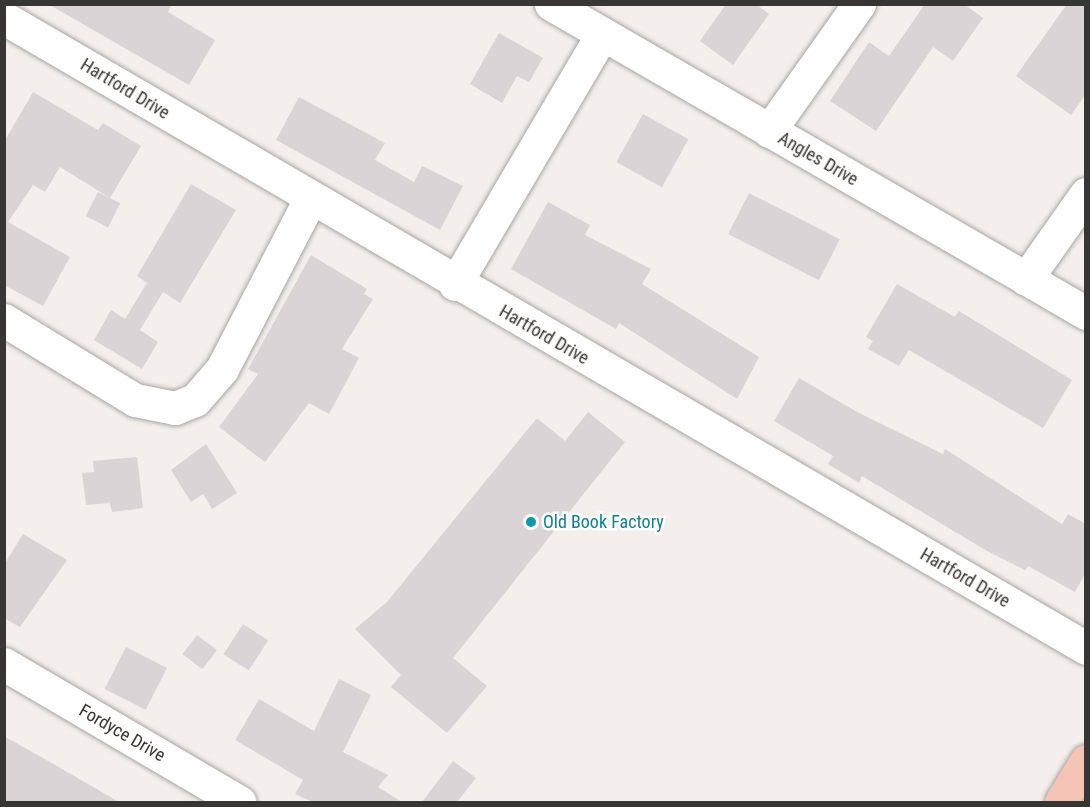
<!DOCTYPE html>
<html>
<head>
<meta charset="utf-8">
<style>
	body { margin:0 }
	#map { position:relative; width:1090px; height:807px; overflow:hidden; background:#f4efec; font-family:"Roboto Condensed",sans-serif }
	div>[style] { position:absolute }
	.building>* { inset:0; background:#dad4d6; transform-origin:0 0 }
	.roads { filter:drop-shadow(0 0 2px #a9a5a2) drop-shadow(0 0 2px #a9a5a2) }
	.minor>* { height:33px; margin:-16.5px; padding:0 16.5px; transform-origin:16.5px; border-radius:16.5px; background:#fff }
	.major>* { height:33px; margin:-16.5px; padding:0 16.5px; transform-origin:16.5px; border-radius:16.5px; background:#f6c3b7 }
	.dots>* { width:16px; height:16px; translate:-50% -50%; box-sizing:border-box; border:3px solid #fffdfc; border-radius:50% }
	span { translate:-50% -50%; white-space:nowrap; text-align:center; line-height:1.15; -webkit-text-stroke:5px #fffdfc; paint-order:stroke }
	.street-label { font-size:18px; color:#383635 }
	.culture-label { font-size:18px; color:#0d838f }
	.left { translate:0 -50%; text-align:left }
	.frame { position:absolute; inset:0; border:6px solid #383635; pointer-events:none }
</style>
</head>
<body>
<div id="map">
	<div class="building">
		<div style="clip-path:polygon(48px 4px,172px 4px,168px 12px,215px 40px,189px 85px)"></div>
		<div style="clip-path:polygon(726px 4px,756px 4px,769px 14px,733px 65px,700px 41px)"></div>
		<div style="clip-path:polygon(925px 4px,964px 4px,983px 18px,953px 61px,933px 47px,876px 131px,830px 101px,869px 42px,889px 56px)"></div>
		<div style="clip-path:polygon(1067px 4px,1086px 4px,1086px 94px,1071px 115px,1016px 76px)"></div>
		<div style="clip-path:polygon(499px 33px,543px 58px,529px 82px,517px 76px,502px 103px,470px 84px)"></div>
		<div style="clip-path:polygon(33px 92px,98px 130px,103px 123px,141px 146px,110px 198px,60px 167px,45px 192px,33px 185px,8px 222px,70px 257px,43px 306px,4px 285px,4px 142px)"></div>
		<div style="clip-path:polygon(299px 97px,385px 143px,375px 160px,414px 182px,422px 166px,463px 186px,440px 230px,276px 140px)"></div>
		<div style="left:643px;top:114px;width:52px;height:55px;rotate:29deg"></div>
		<div style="clip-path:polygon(191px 184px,236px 210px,180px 303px,163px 292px,140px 330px,158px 342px,142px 369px,94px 340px,111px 310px,125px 319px,147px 283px,137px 276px)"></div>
		<div style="left:98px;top:192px;width:25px;height:27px;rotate:27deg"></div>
		<div style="left:749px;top:193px;width:102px;height:46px;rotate:27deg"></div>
		<div style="clip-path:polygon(548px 202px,590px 225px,585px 235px,651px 269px,642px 284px,759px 357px,737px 399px,619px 323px,616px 329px,511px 269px)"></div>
		<div style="clip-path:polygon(311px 255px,367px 289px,364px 294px,373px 299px,342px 349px,359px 358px,329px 414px,309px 403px,265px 462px,219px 427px,258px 374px,248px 369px)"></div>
		<div style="clip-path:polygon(897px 284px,955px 317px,959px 311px,1072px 380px,1043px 428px,909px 350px,899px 366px,868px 349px,873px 341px,866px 337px)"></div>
		<div style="clip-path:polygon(799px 378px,859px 413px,943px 454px,945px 449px,1062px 524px,1068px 514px,1086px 524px,1086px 572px,1075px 592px,1028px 566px,1025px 570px,987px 551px,862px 476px,859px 483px,828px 464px,833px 456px,774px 421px)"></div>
		<div style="clip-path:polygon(588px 412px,625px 442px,453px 658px,487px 686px,447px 733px,391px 687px,401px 675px,355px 629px,387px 602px,537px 418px,565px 441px)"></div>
		<div style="clip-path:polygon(206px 444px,237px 493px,212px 509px,203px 494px,191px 502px,171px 470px)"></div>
		<div style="clip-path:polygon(137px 457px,143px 508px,112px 512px,110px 503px,86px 505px,82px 473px,94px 472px,93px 461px)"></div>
		<div style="clip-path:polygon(23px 534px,67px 560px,20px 627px,4px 618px,4px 565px)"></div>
		<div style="left:243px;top:624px;width:30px;height:36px;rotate:33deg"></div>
		<div style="left:197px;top:635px;width:25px;height:24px;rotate:37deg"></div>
		<div style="left:126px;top:647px;width:46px;height:47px;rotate:27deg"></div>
		<div style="clip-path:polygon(339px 679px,371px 695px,343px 752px,388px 775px,378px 787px,402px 802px,313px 802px,295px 794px,303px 780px,235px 740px,259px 699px,314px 731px)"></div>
		<div style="clip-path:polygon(4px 736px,57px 766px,119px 802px,4px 802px)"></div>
		<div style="clip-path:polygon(453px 761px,476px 778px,457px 802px,422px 802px)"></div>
	</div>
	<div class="roads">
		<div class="minor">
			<div style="left:551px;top:4px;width:618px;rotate:30.01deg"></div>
			<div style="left:4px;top:18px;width:1252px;rotate:30.21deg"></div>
			<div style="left:769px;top:131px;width:156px;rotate:-54.7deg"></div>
			<div style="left:1026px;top:279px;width:104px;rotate:-54.8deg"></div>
			<div style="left:455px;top:284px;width:290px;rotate:-59.5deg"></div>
			<div style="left:4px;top:320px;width:153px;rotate:31.4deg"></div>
			<div style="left:135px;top:400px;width:41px;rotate:11.3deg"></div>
			<div style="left:175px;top:408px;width:22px;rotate:-22deg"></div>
			<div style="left:195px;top:400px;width:41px;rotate:-48.9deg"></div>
			<div style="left:222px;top:369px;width:191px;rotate:-62.6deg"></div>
			<div style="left:4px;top:664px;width:273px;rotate:30.4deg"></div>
		</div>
		<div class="major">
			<div style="left:1061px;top:802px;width:48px;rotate:-58.6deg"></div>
		</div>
	</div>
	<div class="dots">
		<div style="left:531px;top:522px;background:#0f9aa8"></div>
	</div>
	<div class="street-label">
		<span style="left:125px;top:89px;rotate:31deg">Hartford Drive</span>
		<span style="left:818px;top:159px;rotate:30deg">Angles Drive</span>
		<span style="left:544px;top:335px;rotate:30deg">Hartford Drive</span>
		<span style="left:965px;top:578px;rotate:30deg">Hartford Drive</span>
		<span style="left:122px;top:733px;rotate:30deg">Fordyce Drive</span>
	</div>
	<div class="culture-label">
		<span class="left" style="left:543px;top:522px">Old Book Factory</span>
	</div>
	<div class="frame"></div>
</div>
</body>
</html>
